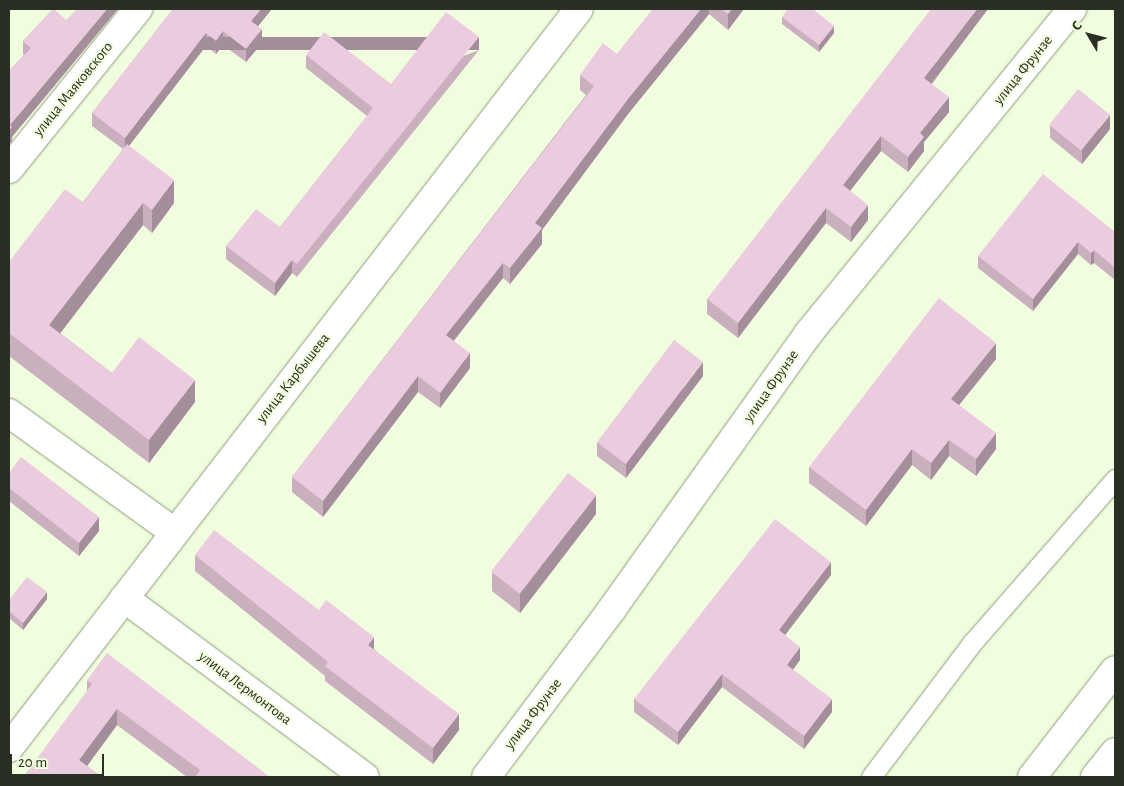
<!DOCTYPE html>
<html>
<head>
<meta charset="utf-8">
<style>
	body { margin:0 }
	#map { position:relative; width:1124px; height:786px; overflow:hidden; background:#f0fdde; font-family:"Alegreya Sans",sans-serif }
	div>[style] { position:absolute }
	.roads { filter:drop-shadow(0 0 1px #8f9b7e) drop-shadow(0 0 1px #8f9b7e) }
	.service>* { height:19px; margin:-9.5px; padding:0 9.5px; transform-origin:9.5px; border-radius:9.5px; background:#fff }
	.minor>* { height:28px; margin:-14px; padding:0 14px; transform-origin:14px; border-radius:14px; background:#fff }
	.secondary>* { height:28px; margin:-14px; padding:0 14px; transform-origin:14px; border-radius:14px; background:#fff }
	.wall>* { inset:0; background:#caafbf }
	.shaded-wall>* { inset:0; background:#a48e9b; transform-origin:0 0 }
	.building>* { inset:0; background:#ebcbde; transform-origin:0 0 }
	span { translate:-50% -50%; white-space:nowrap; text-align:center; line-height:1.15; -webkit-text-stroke:4px #f0fdde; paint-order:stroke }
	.street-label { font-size:15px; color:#2a2f23 }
	.frame { position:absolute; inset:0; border:10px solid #2a2f23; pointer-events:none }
	.north { position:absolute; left:1064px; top:10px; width:50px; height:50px; -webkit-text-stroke:4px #f0fdde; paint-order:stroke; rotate:307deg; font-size:14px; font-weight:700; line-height:20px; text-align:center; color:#2a2f23 }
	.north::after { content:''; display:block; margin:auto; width:18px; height:22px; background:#2a2f23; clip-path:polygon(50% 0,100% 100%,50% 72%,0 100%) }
	.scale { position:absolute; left:10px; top:754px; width:94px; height:22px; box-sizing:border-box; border:2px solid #2a2f23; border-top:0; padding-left:6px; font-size:15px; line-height:18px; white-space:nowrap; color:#2a2f23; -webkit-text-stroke:4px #f0fdde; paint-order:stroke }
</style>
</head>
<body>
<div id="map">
	<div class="roads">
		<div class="service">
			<div style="left:871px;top:777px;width:168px;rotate:-53deg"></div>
			<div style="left:972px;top:643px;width:218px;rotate:-48.9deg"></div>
		</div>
		<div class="minor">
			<div style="left:9px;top:169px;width:206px;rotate:-51.1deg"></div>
			<div style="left:9px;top:413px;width:203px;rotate:35.8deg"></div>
			<div style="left:124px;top:598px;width:300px;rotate:36.6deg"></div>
			<div style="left:9px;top:748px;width:933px;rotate:-52.36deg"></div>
			<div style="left:486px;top:777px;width:210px;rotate:-53.1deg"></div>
			<div style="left:612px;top:609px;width:338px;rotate:-54.5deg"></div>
			<div style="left:808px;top:334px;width:419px;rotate:-50.9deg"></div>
		</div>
		<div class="secondary">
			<div style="left:1032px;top:777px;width:135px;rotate:-52.2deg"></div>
			<div style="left:1095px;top:777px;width:32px;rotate:-51deg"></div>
		</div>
	</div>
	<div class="wall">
		<div style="clip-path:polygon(53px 9px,12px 137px,12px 141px,9px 144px,9px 71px,24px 55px,23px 54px,23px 41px)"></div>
		<div style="clip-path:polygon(173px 9px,258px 26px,262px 43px,246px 62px,223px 45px,216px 54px,206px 46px,129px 146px,174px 203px,152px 233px,143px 225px,60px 333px,112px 373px,195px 402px,149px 463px,9px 356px,9px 262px,83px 202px,123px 149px,92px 126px,92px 113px)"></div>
		<div style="clip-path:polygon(653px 9px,744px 9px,728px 30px,709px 14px,628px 114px,542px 230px,542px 244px,510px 284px,503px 278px,454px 341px,470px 368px,440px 408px,418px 392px,323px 517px,292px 492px,292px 477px,586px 95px,580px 90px,580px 75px,617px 54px)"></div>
		<div style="clip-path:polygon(988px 9px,932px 84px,949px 112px,924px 142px,924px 151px,908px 172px,881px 151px,850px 191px,868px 220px,851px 242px,826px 223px,738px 338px,707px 314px,707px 299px)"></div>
		<div style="clip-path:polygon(782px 17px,834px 33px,819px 52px,782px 24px)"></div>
		<div style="clip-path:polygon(479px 50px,297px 277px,292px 273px,275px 296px,226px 259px,226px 246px,280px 227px,367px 116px,306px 68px,306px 55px,391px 84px)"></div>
		<div style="clip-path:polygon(1050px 125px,1110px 129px,1082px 164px,1050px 138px)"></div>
		<div style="clip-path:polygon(1115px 232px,1115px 280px,1094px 263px,1091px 265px,1078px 254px,1033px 311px,978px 268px,978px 256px)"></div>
		<div style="clip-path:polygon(996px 359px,959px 405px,996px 449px,976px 476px,949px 456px,931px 480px,912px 465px,866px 526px,809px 483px,809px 467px)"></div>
		<div style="clip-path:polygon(703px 376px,626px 478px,597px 456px,597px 442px)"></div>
		<div style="clip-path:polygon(9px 473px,99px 531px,79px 556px,9px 501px)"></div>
		<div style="clip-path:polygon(596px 514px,520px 613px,492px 591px,492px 572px)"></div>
		<div style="clip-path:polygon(195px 555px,319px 610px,374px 649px,459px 730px,433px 764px,325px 681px,325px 676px,195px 571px)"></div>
		<div style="clip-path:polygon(831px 575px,785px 635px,800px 660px,793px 669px,832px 712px,804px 749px,722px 687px,678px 745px,634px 712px,634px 699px)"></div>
		<div style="clip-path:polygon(47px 599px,23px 630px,9px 618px,9px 600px)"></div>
		<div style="clip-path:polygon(87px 680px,270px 777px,187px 777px,117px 725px,87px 766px,102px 777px,25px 777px,25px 775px,87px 692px)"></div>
	</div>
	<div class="shaded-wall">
		<div style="clip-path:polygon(107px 9px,118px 9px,12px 137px,12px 141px,9px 144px,9px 131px,10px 125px)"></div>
		<div style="clip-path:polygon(261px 9px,272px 9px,251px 35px,251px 21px)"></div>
		<div style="clip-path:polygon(701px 9px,709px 9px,709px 14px,628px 114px,542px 230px,542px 244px,510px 284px,510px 268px,535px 223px,628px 99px)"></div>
		<div style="clip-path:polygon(732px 9px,744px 9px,728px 30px,728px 14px)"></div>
		<div style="clip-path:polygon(977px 9px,988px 9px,924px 93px,924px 78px)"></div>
		<div style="clip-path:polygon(834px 26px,834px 33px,819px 52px,819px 45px)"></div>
		<div style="clip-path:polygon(262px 29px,262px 43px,246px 62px,246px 49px)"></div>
		<div style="clip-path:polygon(223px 31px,223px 45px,216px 54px,216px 41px)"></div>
		<div style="clip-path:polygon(206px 33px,206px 46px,125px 151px,125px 138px)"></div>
		<div style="left:479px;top:37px;width:13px;height:291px;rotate:90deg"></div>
		<div style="clip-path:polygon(949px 97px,949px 112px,924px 142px,924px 151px,908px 172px,908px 157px,920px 133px)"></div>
		<div style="clip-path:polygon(1110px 115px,1110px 129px,1082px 164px,1082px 150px)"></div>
		<div style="clip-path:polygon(881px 136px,881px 151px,843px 200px,843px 185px)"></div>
		<div style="clip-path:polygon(174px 180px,174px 203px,152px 233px,152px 210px)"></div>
		<div style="clip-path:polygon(143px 203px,143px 225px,49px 348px,49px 325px)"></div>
		<div style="clip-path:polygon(868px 205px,868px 220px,851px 242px,851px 227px)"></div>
		<div style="clip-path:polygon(826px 208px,826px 223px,738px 338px,738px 323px)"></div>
		<div style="clip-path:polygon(1078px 242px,1078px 254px,1033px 311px,1033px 299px)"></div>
		<div style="clip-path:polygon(1094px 250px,1094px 263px,1091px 265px,1091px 253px)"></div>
		<div style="clip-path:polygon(292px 260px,292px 273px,275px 296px,275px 283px)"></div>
		<div style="clip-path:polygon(503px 263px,503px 278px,446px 350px,446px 335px)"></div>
		<div style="clip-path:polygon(996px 343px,996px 359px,951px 415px,951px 399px)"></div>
		<div style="clip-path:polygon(470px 353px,470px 368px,440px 408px,440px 393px)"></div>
		<div style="clip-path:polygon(703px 362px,703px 376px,626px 478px,626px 464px)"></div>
		<div style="clip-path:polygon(418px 376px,418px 392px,323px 517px,323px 501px)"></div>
		<div style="clip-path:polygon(195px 380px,195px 402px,149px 463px,149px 440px)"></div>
		<div style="clip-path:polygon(996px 433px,996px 449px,976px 476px,976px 459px)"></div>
		<div style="clip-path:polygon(949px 440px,949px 456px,931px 480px,931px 463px)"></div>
		<div style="clip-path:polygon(912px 449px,912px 465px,866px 526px,866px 510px)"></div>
		<div style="clip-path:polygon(596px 495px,596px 514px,520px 613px,520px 594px)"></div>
		<div style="clip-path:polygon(99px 517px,99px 531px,79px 556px,79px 543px)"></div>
		<div style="clip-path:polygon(831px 562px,831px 575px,779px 643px,779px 630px)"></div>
		<div style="clip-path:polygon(47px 592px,47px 599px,23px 630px,23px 623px)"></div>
		<div style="clip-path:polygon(374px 637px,374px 653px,368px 645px)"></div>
		<div style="clip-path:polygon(800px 647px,800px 660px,787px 678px,787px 665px)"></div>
		<div style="clip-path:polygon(722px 674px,722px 687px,678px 745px,678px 732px)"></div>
		<div style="clip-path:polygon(832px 699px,832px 712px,804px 749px,804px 736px)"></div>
		<div style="clip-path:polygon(117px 709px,117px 725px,79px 777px,79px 760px)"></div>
		<div style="clip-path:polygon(459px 714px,459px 730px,433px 764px,433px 748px)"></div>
	</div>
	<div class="building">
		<div style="clip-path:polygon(53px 9px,54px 9px,66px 20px,77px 9px,107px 9px,10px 125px,12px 127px,9px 131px,9px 71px,31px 48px,23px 41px)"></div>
		<div style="clip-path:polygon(173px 9px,261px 9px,251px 21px,262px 29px,246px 49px,223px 31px,216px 41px,206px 33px,125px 138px,92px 113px)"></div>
		<div style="clip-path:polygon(653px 9px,701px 9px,628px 99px,535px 223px,542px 228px,510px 268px,503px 263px,446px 335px,470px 353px,440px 393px,418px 376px,323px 501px,292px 477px,594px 86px,580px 75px,603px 43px,617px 54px)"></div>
		<div style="clip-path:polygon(721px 9px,732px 9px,728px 14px)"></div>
		<div style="clip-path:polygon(788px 9px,813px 9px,834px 26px,819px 45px,782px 17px)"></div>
		<div style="clip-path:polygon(931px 9px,977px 9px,924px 78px,949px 97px,920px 133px,924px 137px,908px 157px,881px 136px,843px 185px,868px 205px,851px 227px,826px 208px,738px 323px,707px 299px)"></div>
		<div style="clip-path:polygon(446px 12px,479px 37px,297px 264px,292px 260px,275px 283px,226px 246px,256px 209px,280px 227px,373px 108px,306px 55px,324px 32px,391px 84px)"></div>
		<div style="left:1078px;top:89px;width:41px;height:46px;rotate:39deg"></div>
		<div style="clip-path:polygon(127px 144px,174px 180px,152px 210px,143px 203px,49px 325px,112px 373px,139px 337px,195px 380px,149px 440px,9px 333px,9px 262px,65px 189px,83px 202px)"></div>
		<div style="clip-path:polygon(1043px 174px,1115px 232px,1115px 268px,1094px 250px,1091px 253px,1078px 242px,1033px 299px,978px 256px)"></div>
		<div style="clip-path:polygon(939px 298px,996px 343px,951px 399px,996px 433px,976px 459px,949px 440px,931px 463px,912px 449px,866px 510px,809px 467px)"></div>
		<div style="left:674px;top:340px;width:36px;height:128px;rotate:37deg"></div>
		<div style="clip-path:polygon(21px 457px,99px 517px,79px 543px,9px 488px,9px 473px)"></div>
		<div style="left:568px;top:473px;width:36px;height:125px;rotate:38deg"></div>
		<div style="clip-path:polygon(775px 519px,831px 562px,779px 630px,800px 647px,787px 665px,832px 699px,804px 736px,722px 674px,678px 732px,634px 699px)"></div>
		<div style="clip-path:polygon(214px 530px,319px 610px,326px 600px,374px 637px,368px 645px,459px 714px,433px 748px,325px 666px,328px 662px,195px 555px)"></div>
		<div style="clip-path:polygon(27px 577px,47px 592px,23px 623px,9px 611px,9px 600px)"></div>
		<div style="clip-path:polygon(107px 653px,270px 777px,195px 777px,200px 770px,117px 709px,79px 760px,102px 777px,28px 777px,25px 775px,92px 684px,87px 680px)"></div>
	</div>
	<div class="street-label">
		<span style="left:1023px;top:70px;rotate:-51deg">улица Фрунзе</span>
		<span style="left:73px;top:89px;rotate:-51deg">улица Маяковского</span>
		<span style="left:293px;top:378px;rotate:-52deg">улица Карбышева</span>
		<span style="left:771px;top:386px;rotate:-55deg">улица Фрунзе</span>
		<span style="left:245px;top:688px;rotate:37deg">улица Лермонтова</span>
		<span style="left:533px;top:714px;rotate:-53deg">улица Фрунзе</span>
	</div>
	<div class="frame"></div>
	<div class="north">С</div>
	<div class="scale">20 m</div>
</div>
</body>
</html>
